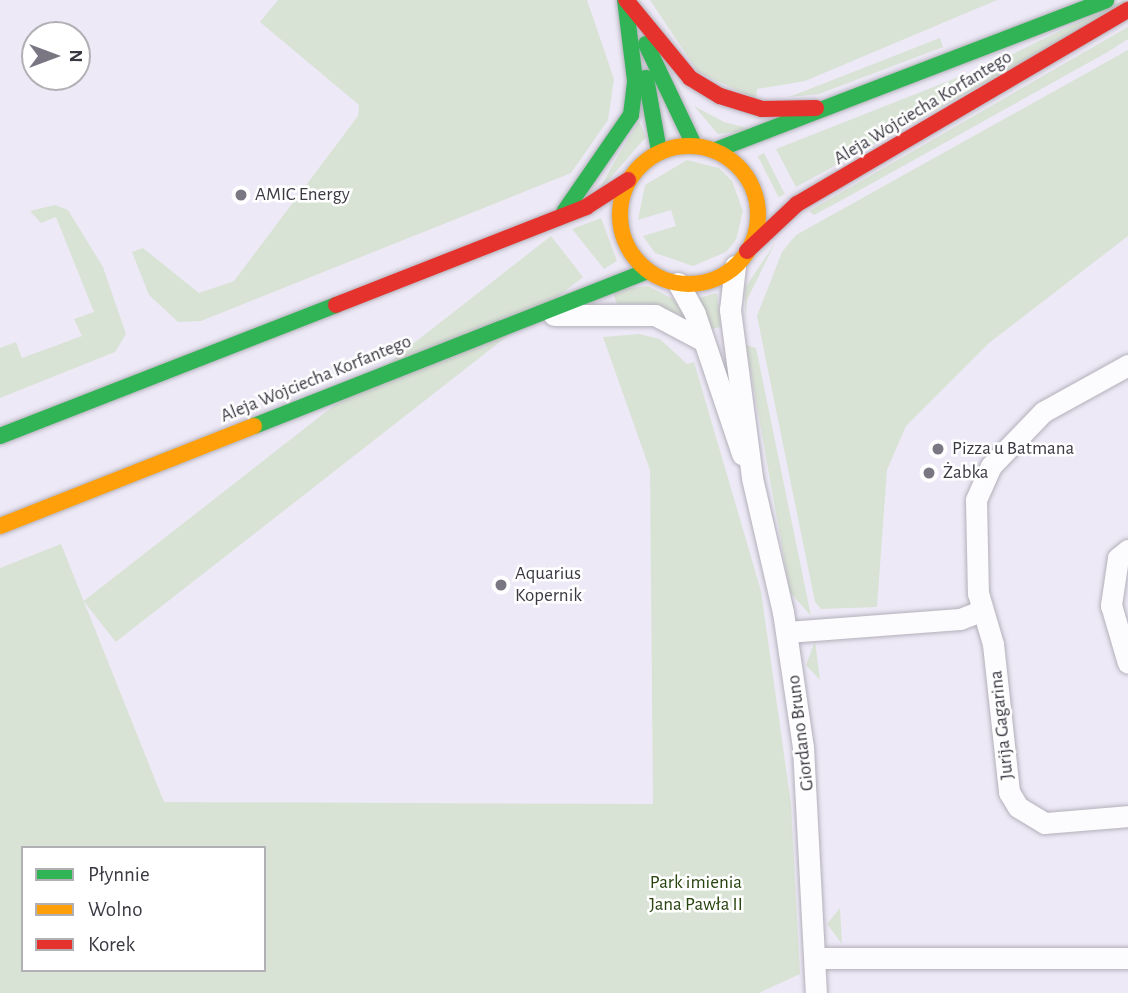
<!DOCTYPE html>
<html>
<head>
<meta charset="utf-8">
<style>
	body { margin:0 }
	#map { position:relative; width:1128px; height:993px; overflow:hidden; background:#ede9f6; font-family:"Alegreya Sans",sans-serif }
	div>[style] { position:absolute }
	.green>* { inset:0; background:#d9e3d5; transform-origin:0 0 }
	.roads { filter:drop-shadow(0 0 2px #b3b0ba) drop-shadow(0 0 2px #b3b0ba) }
	.street>* { height:21px; margin:-10.5px; padding:0 10.5px; transform-origin:10.5px; border-radius:10.5px; background:#fcfcfe }
	.fast>* { height:16px; margin:-8px; padding:0 8px; transform-origin:8px; border-radius:8px; background:#30b455 }
	.slow>* { height:16px; margin:-8px; padding:0 8px; transform-origin:8px; border-radius:8px; background:#ff9f0a }
	.slow>.ring { margin:-8px; padding:0; box-sizing:content-box; background:none; border:16px solid #ff9f0a; border-radius:50% }
	.jam>* { height:16px; margin:-8px; padding:0 8px; transform-origin:8px; border-radius:8px; background:#e5322d }
	.dots>* { width:19px; height:19px; translate:-50% -50%; box-sizing:border-box; border:4px solid #fff; border-radius:50% }
	span { translate:-50% -50%; white-space:nowrap; text-align:center; line-height:1.15; -webkit-text-stroke:5px #fff; paint-order:stroke }
	.street-label { font-size:19px; color:#3c3943 }
	.poi-label { font-size:19px; color:#3c3943 }
	.left { translate:0 -50%; text-align:left }
	.park-label { font-size:19px; color:#27430e }
	.legend { position:absolute; left:21px; top:846px; width:245px; height:126px; box-sizing:border-box; background:#fff; border:2px solid #b1b0b4; margin:0; padding:9px 12px; list-style:none; font-size:21px; color:#3c3943 }
	.legend li { display:flex; align-items:center; gap:14px; height:35px }
	.legend b { width:35px; border:2px solid #b1b0b4 }
	.north { position:absolute; left:21px; top:21px; width:70px; height:70px; box-sizing:border-box; background:#fff; border:2px solid #b1b0b4; border-radius:50%; rotate:90deg; font-size:19px; font-weight:700; line-height:28px; text-align:center; color:#3c3943 }
	.north::after { content:''; display:block; margin:auto; width:24px; height:32px; background:#7a7782; clip-path:polygon(50% 0,100% 100%,50% 72%,0 100%) }
</style>
</head>
<body>
<div id="map">
	<div class="green">
		<div style="clip-path:polygon(278px 0,587px 0,614px 79px,608px 120px,571px 173px,201px 321px,178px 322px,149px 295px,132px 252px,143px 248px,199px 293px,234px 281px,358px 116px,359px 105px,260px 22px)"></div>
		<div style="clip-path:polygon(650px 0,997px 0,805px 81px,757px 89px,756px 99px,698px 72px)"></div>
		<div style="clip-path:polygon(1124px 0,1127px 5px,796px 187px,776px 149px,992px 64px)"></div>
		<div style="clip-path:polygon(1128px 27px,1128px 39px,1106px 53px,842px 200px,814px 215px,809px 211px)"></div>
		<div style="clip-path:polygon(940px 38px,943px 47px,819px 94px,789px 97px)"></div>
		<div style="clip-path:polygon(1128px 50px,1128px 236px,989px 343px,906px 426px,887px 470px,877px 607px,821px 609px,815px 602px,757px 316px,782px 252px,796px 235px)"></div>
		<div style="clip-path:polygon(694px 106px,724px 122px,755px 130px,718px 134px)"></div>
		<div style="clip-path:polygon(639px 121px,646px 137px,598px 192px,612px 166px)"></div>
		<div style="left:764px;top:153px;width:46px;height:7px;rotate:63deg"></div>
		<div style="clip-path:polygon(687px 160px,719px 168px,732px 181px,743px 211px,736px 240px,726px 252px,693px 266px,655px 253px,643px 236px,676px 226px,671px 210px,638px 220px,645px 185px)"></div>
		<div style="clip-path:polygon(55px 205px,68px 210px,103px 267px,126px 334px,115px 352px,0 398px,0 348px,16px 342px,22px 358px,82px 336px,74px 319px,94px 312px,56px 217px,41px 223px,30px 211px)"></div>
		<div style="clip-path:polygon(601px 218px,617px 261px,604px 269px,572px 229px)"></div>
		<div style="left:551px;top:236px;width:52px;height:593px;rotate:52deg"></div>
		<div style="clip-path:polygon(775px 243px,747px 300px,745px 324px,745px 288px)"></div>
		<div style="clip-path:polygon(648px 286px,673px 299px,688px 318px,652px 304px,617px 304px,612px 290px)"></div>
		<div style="clip-path:polygon(717px 293px,721px 327px,710px 329px,698px 298px)"></div>
		<div style="clip-path:polygon(evenodd,639px 334px,660px 339px,687px 364px,694px 362px,761px 591px,791px 804px,800px 974px,759px 993px,0 993px,0 568px,61px 544px,164px 802px,653px 804px,650px 470px,603px 337px,639px 334px,23px 848px,264px 848px,264px 970px,23px 970px,23px 848px)"></div>
		<div style="clip-path:polygon(746px 345px,756px 348px,811px 616px,790px 592px)"></div>
		<div style="clip-path:polygon(815px 641px,820px 680px,806px 665px)"></div>
		<div style="clip-path:polygon(840px 908px,842px 944px,827px 924px)"></div>
	</div>
	<div class="roads">
		<div class="street">
			<div style="left:735px;top:266px;width:44px;rotate:96.5deg"></div>
			<div style="left:730px;top:310px;width:169px;rotate:82.5deg"></div>
			<div style="left:752px;top:478px;width:138px;rotate:77deg"></div>
			<div style="left:783px;top:612px;width:136px;rotate:81.6deg"></div>
			<div style="left:803px;top:747px;width:246px;rotate:87deg"></div>
			<div style="left:678px;top:283px;width:35px;rotate:61deg"></div>
			<div style="left:695px;top:314px;width:148px;rotate:71.4deg"></div>
			<div style="left:554px;top:315px;width:101px"></div>
			<div style="left:655px;top:315px;width:55px;rotate:28deg"></div>
			<div style="left:1128px;top:365px;width:97px;rotate:151.1deg"></div>
			<div style="left:1043px;top:412px;width:75px;rotate:133.9deg"></div>
			<div style="left:991px;top:466px;width:37px;rotate:114deg"></div>
			<div style="left:976px;top:500px;width:93px;rotate:88.8deg"></div>
			<div style="left:978px;top:593px;width:53px;rotate:73.6deg"></div>
			<div style="left:993px;top:644px;width:149px;rotate:83.8deg"></div>
			<div style="left:1009px;top:792px;width:17px;rotate:59deg"></div>
			<div style="left:1018px;top:807px;width:31px;rotate:31deg"></div>
			<div style="left:1045px;top:823px;width:83px;rotate:-4.8deg"></div>
			<div style="left:1128px;top:550px;width:13px;rotate:141deg"></div>
			<div style="left:1118px;top:558px;width:48px;rotate:98.5deg"></div>
			<div style="left:1111px;top:605px;width:60px;rotate:73.7deg"></div>
			<div style="left:787px;top:632px;width:173px;rotate:-4.3deg"></div>
			<div style="left:960px;top:619px;width:22px;rotate:-21deg"></div>
			<div style="left:816px;top:958px;width:312px"></div>
		</div>
		<div class="fast">
			<div style="left:646px;top:44px;width:112px;rotate:64.6deg"></div>
			<div style="left:646px;top:78px;width:74px;rotate:79.9deg"></div>
			<div style="left:716px;top:150px;width:418px;rotate:-21deg"></div>
			<div style="left:564px;top:212px;width:118px;rotate:-55.4deg"></div>
			<div style="left:631px;top:115px;width:35px;rotate:-83deg"></div>
			<div style="left:635px;top:80px;width:81px;rotate:-97.1deg"></div>
			<div style="left:254px;top:426px;width:423px;rotate:-21.5deg"></div>
			<div style="left:0;top:436px;width:361px;rotate:-21.3deg"></div>
		</div>
		<div class="slow">
			<div class="ring" style="left:620px;top:146px;width:122px;height:122px"></div>
			<div style="left:0;top:526px;width:273px;rotate:-21.5deg"></div>
		</div>
		<div class="jam">
			<div style="left:626px;top:0;width:101px;rotate:50.6deg"></div>
			<div style="left:690px;top:78px;width:35px;rotate:31deg"></div>
			<div style="left:720px;top:96px;width:44px;rotate:17.2deg"></div>
			<div style="left:762px;top:109px;width:54px;rotate:-1.1deg"></div>
			<div style="left:747px;top:251px;width:69px;rotate:-43.2deg"></div>
			<div style="left:797px;top:204px;width:384px;rotate:-30.4deg"></div>
			<div style="left:336px;top:305px;width:269px;rotate:-21.4deg"></div>
			<div style="left:586px;top:207px;width:50px;rotate:-32.7deg"></div>
		</div>
	</div>
	<div class="dots">
		<div style="left:241px;top:195px;background:#7a7782"></div>
		<div style="left:938px;top:449px;background:#7a7782"></div>
		<div style="left:929px;top:473px;background:#7a7782"></div>
		<div style="left:501px;top:585px;background:#7a7782"></div>
	</div>
	<div class="street-label">
		<span style="left:923px;top:108px;rotate:-31deg">Aleja Wojciecha Korfantego</span>
		<span style="left:316px;top:379px;rotate:-22deg">Aleja Wojciecha Korfantego</span>
		<span style="left:1002px;top:725px;rotate:-96deg">Jurija Gagarina</span>
		<span style="left:801px;top:733px;rotate:-97deg">Giordano Bruno</span>
	</div>
	<div class="poi-label">
		<span class="left" style="left:255px;top:195px">AMIC Energy</span>
		<span class="left" style="left:952px;top:449px">Pizza u Batmana</span>
		<span class="left" style="left:943px;top:473px">Żabka</span>
		<span class="left" style="left:515px;top:585px">Aquarius<br>Kopernik</span>
	</div>
	<div class="park-label">
		<span style="left:696px;top:894px">Park imienia<br>Jana Pawła II</span>
	</div>
	<ul class="legend">
	<li><b style="height:9px;background:#30b455"></b>Płynnie</li>
	<li><b style="height:9px;background:#ff9f0a"></b>Wolno</li>
	<li><b style="height:9px;background:#e5322d"></b>Korek</li>
	</ul>
	<div class="north">N</div>
</div>
</body>
</html>
